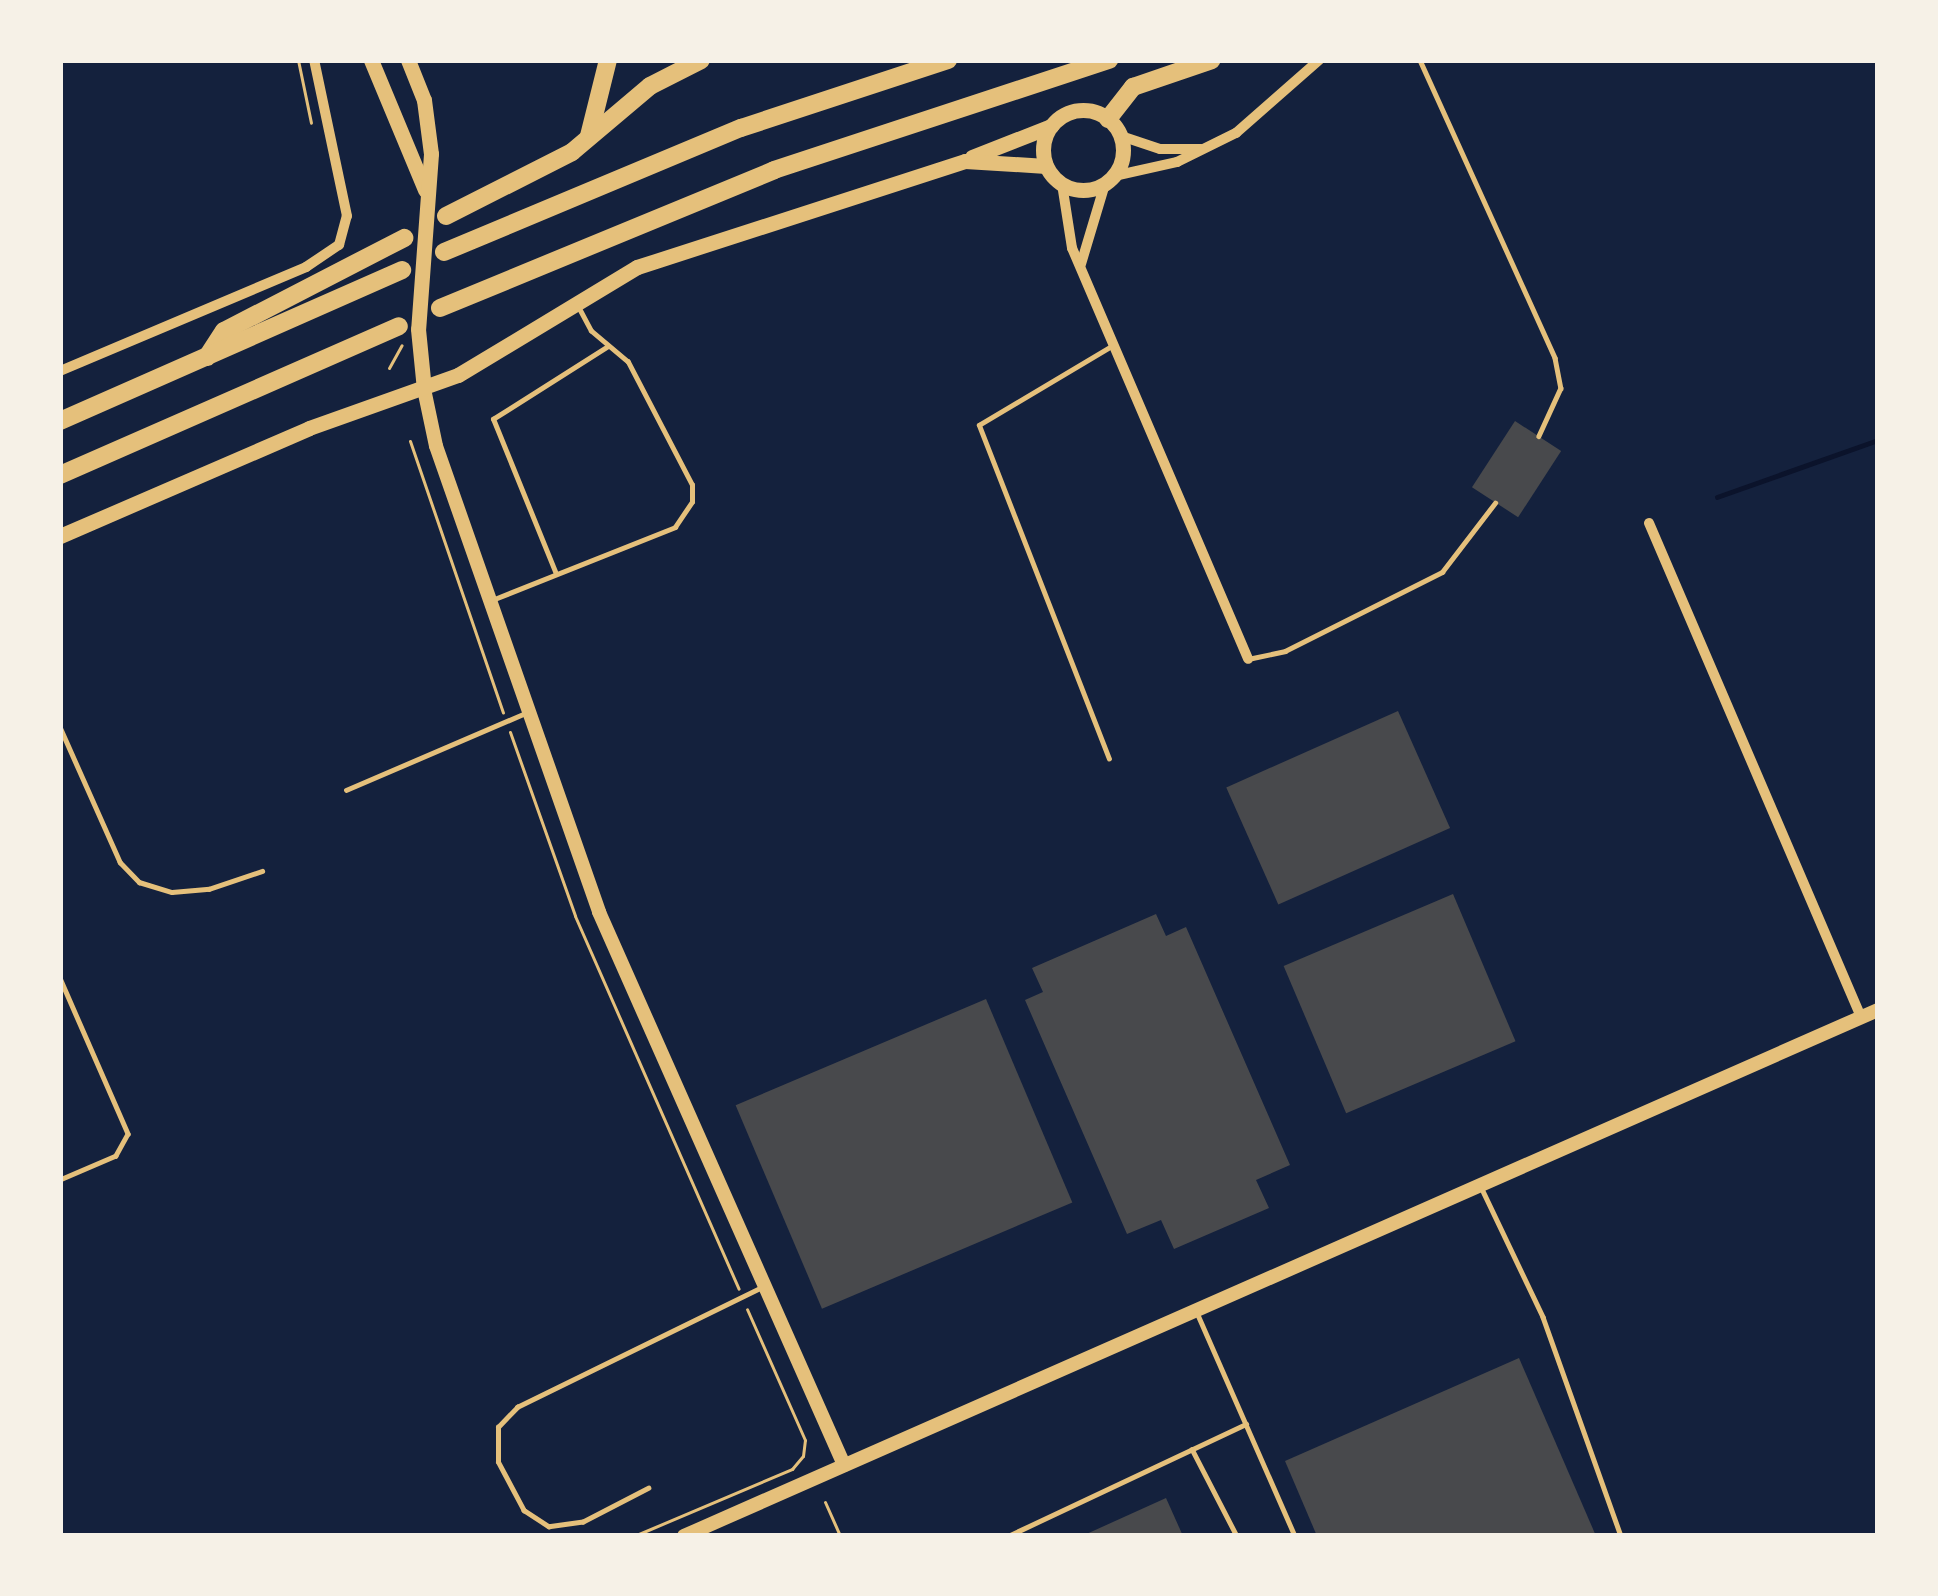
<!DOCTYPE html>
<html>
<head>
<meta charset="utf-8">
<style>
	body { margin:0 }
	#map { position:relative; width:1938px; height:1596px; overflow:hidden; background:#14213d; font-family:"Space Grotesk",sans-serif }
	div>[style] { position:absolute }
	.stream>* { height:4.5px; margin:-2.25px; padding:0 2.25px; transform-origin:2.25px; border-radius:2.25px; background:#0b132b }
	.building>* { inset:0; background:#48494c; transform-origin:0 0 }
	.path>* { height:3px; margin:-1.5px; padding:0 1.5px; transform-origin:1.5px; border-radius:1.5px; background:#e5c07b }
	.service>* { height:4.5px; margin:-2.25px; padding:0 2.25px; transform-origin:2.25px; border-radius:2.25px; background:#e5c07b }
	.minor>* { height:10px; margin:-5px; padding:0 5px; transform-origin:5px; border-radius:5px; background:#e5c07b }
	.tertiary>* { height:14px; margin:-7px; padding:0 7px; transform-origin:7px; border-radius:7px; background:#e5c07b }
	.secondary>* { height:15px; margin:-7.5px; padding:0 7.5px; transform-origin:7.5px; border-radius:7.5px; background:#e5c07b }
	.secondary>.ring { margin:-7.5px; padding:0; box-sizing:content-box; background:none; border:15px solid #e5c07b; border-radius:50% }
	.motorway>* { height:18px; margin:-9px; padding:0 9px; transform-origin:9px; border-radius:9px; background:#e5c07b }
	span { translate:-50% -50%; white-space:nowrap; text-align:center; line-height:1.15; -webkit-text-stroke:9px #f6f1e7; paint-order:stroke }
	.frame { position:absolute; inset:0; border:63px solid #f6f1e7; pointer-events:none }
</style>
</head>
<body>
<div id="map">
	<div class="stream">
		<div style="left:1717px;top:497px;width:171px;rotate:-19.5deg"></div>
	</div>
	<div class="building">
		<div style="left:1515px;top:421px;width:55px;height:79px;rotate:33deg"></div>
		<div style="left:1398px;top:711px;width:128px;height:188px;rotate:66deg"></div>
		<div style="left:1453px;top:894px;width:160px;height:184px;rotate:67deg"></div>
		<div style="clip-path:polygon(1156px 914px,1166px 936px,1186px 927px,1290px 1165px,1256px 1180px,1269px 1208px,1174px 1249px,1161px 1220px,1127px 1234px,1025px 1000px,1043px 992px,1032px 968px)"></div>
		<div style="left:986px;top:999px;width:221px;height:272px;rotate:67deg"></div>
		<div style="clip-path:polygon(1519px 1358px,1596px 1536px,1317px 1536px,1285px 1461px)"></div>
		<div style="clip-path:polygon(1166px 1498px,1183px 1536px,1082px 1536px)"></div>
	</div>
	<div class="path">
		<div style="left:298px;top:60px;width:64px;rotate:78.3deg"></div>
		<div style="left:389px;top:368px;width:26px;rotate:-61deg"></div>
		<div style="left:410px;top:441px;width:287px;rotate:71.1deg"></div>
		<div style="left:510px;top:732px;width:195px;rotate:70.5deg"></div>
		<div style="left:575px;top:916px;width:407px;rotate:66.3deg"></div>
		<div style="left:825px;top:1502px;width:37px;rotate:66deg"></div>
		<div style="left:634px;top:1536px;width:172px;rotate:-23deg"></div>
		<div style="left:792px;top:1469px;width:17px;rotate:-50deg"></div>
		<div style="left:803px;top:1456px;width:16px;rotate:-83deg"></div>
		<div style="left:805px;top:1440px;width:143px;rotate:-113.9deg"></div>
	</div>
	<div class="service">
		<div style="left:1420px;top:60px;width:327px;rotate:65.6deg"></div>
		<div style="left:1555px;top:358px;width:31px;rotate:79deg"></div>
		<div style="left:1561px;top:388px;width:53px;rotate:114.6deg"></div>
		<div style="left:556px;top:574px;width:167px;rotate:-112.1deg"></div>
		<div style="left:493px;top:419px;width:136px;rotate:-32.4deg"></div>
		<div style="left:492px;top:600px;width:197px;rotate:-21.7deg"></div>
		<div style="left:675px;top:527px;width:30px;rotate:-56deg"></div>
		<div style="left:692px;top:502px;width:17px;rotate:-90deg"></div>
		<div style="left:692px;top:485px;width:139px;rotate:-117.5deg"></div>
		<div style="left:628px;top:362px;width:48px;rotate:-140deg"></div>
		<div style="left:591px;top:331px;width:30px;rotate:-118deg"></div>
		<div style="left:1248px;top:659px;width:38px;rotate:-12deg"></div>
		<div style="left:1285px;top:651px;width:176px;rotate:-26.7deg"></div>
		<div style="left:1442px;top:572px;width:87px;rotate:-52.5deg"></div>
		<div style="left:60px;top:727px;width:148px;rotate:66deg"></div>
		<div style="left:120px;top:862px;width:28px;rotate:46deg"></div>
		<div style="left:139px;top:882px;width:34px;rotate:17deg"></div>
		<div style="left:172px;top:892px;width:37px;rotate:-5deg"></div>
		<div style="left:209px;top:889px;width:56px;rotate:-18.8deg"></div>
		<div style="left:1109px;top:759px;width:358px;rotate:-111.3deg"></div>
		<div style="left:979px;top:425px;width:156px;rotate:-30.8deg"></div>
		<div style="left:346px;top:790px;width:193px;rotate:-23.2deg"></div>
		<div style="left:60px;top:978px;width:170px;rotate:66.4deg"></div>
		<div style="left:128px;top:1134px;width:25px;rotate:119deg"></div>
		<div style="left:116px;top:1156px;width:61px;rotate:156.8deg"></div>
		<div style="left:1483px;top:1191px;width:140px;rotate:64.5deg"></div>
		<div style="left:1543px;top:1317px;width:232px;rotate:70.4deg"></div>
		<div style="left:1198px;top:1315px;width:241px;rotate:66.3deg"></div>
		<div style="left:1192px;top:1449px;width:98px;rotate:62.7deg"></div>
		<div style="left:649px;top:1488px;width:74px;rotate:152.7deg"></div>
		<div style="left:583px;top:1522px;width:34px;rotate:172deg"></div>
		<div style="left:549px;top:1527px;width:30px;rotate:-147deg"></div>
		<div style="left:524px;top:1511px;width:55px;rotate:-118deg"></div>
		<div style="left:498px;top:1462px;width:35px;rotate:-90deg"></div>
		<div style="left:498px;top:1427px;width:28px;rotate:-46deg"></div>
		<div style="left:517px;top:1407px;width:273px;rotate:-26.1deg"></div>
		<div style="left:1008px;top:1536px;width:263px;rotate:-25.2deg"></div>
	</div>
	<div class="minor">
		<div style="left:1121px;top:136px;width:41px;rotate:18.4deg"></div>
		<div style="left:1160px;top:149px;width:41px"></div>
		<div style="left:1114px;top:176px;width:65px;rotate:-12.5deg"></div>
		<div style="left:1177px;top:162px;width:66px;rotate:-26.2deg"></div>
		<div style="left:1236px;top:133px;width:111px;rotate:-41.3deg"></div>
		<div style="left:1062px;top:184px;width:65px;rotate:81.1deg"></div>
		<div style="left:1072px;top:248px;width:447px;rotate:66.8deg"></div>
		<div style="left:1081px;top:264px;width:84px;rotate:-73.3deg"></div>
		<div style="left:60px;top:371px;width:267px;rotate:-22.9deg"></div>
		<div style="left:306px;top:267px;width:40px;rotate:-34deg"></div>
		<div style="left:339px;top:245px;width:30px;rotate:-75deg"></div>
		<div style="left:347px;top:216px;width:159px;rotate:-101.9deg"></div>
		<div style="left:1649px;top:523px;width:538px;rotate:66.77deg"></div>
	</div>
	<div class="tertiary">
		<div style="left:424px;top:389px;width:58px;rotate:78.1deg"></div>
		<div style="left:436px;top:446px;width:494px;rotate:70.7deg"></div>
		<div style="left:599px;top:912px;width:605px;rotate:66.1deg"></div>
		<div style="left:684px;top:1536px;width:1305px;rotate:-23.78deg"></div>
	</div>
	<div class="secondary">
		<div style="left:371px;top:60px;width:141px;rotate:67.4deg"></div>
		<div style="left:408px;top:60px;width:43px;rotate:68.2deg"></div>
		<div style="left:424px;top:100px;width:54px;rotate:82.6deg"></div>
		<div style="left:431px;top:154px;width:175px;rotate:94.2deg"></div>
		<div style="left:418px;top:329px;width:60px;rotate:84.3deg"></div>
		<div class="ring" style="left:1043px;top:110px;width:65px;height:65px"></div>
		<div style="left:972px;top:157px;width:85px;rotate:-21.4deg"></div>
		<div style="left:60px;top:536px;width:271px;rotate:-23.4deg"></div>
		<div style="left:309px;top:428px;width:158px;rotate:-19.6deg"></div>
		<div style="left:458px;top:375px;width:209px;rotate:-31.1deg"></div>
		<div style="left:637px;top:267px;width:345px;rotate:-17.9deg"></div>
		<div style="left:965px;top:161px;width:81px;rotate:3.5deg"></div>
	</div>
	<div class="motorway">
		<div style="left:1108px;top:119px;width:41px;rotate:-52deg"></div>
		<div style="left:1133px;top:87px;width:83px;rotate:-18.9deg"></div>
		<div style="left:589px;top:136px;width:78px;rotate:-76deg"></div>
		<div style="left:446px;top:216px;width:141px;rotate:-26.9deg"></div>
		<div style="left:572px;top:152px;width:102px;rotate:-40.2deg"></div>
		<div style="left:650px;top:86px;width:57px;rotate:-27deg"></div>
		<div style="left:444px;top:252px;width:322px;rotate:-22.7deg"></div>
		<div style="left:741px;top:128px;width:218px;rotate:-18.2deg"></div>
		<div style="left:440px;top:308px;width:361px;rotate:-22.4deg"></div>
		<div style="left:774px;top:170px;width:353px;rotate:-18.2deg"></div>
		<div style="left:207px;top:357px;width:31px;rotate:-57deg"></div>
		<div style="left:224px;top:331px;width:203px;rotate:-27.3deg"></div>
		<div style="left:60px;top:421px;width:374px;rotate:-23.8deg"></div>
		<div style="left:60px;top:475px;width:370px;rotate:-23.7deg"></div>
	</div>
	<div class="frame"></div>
</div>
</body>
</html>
